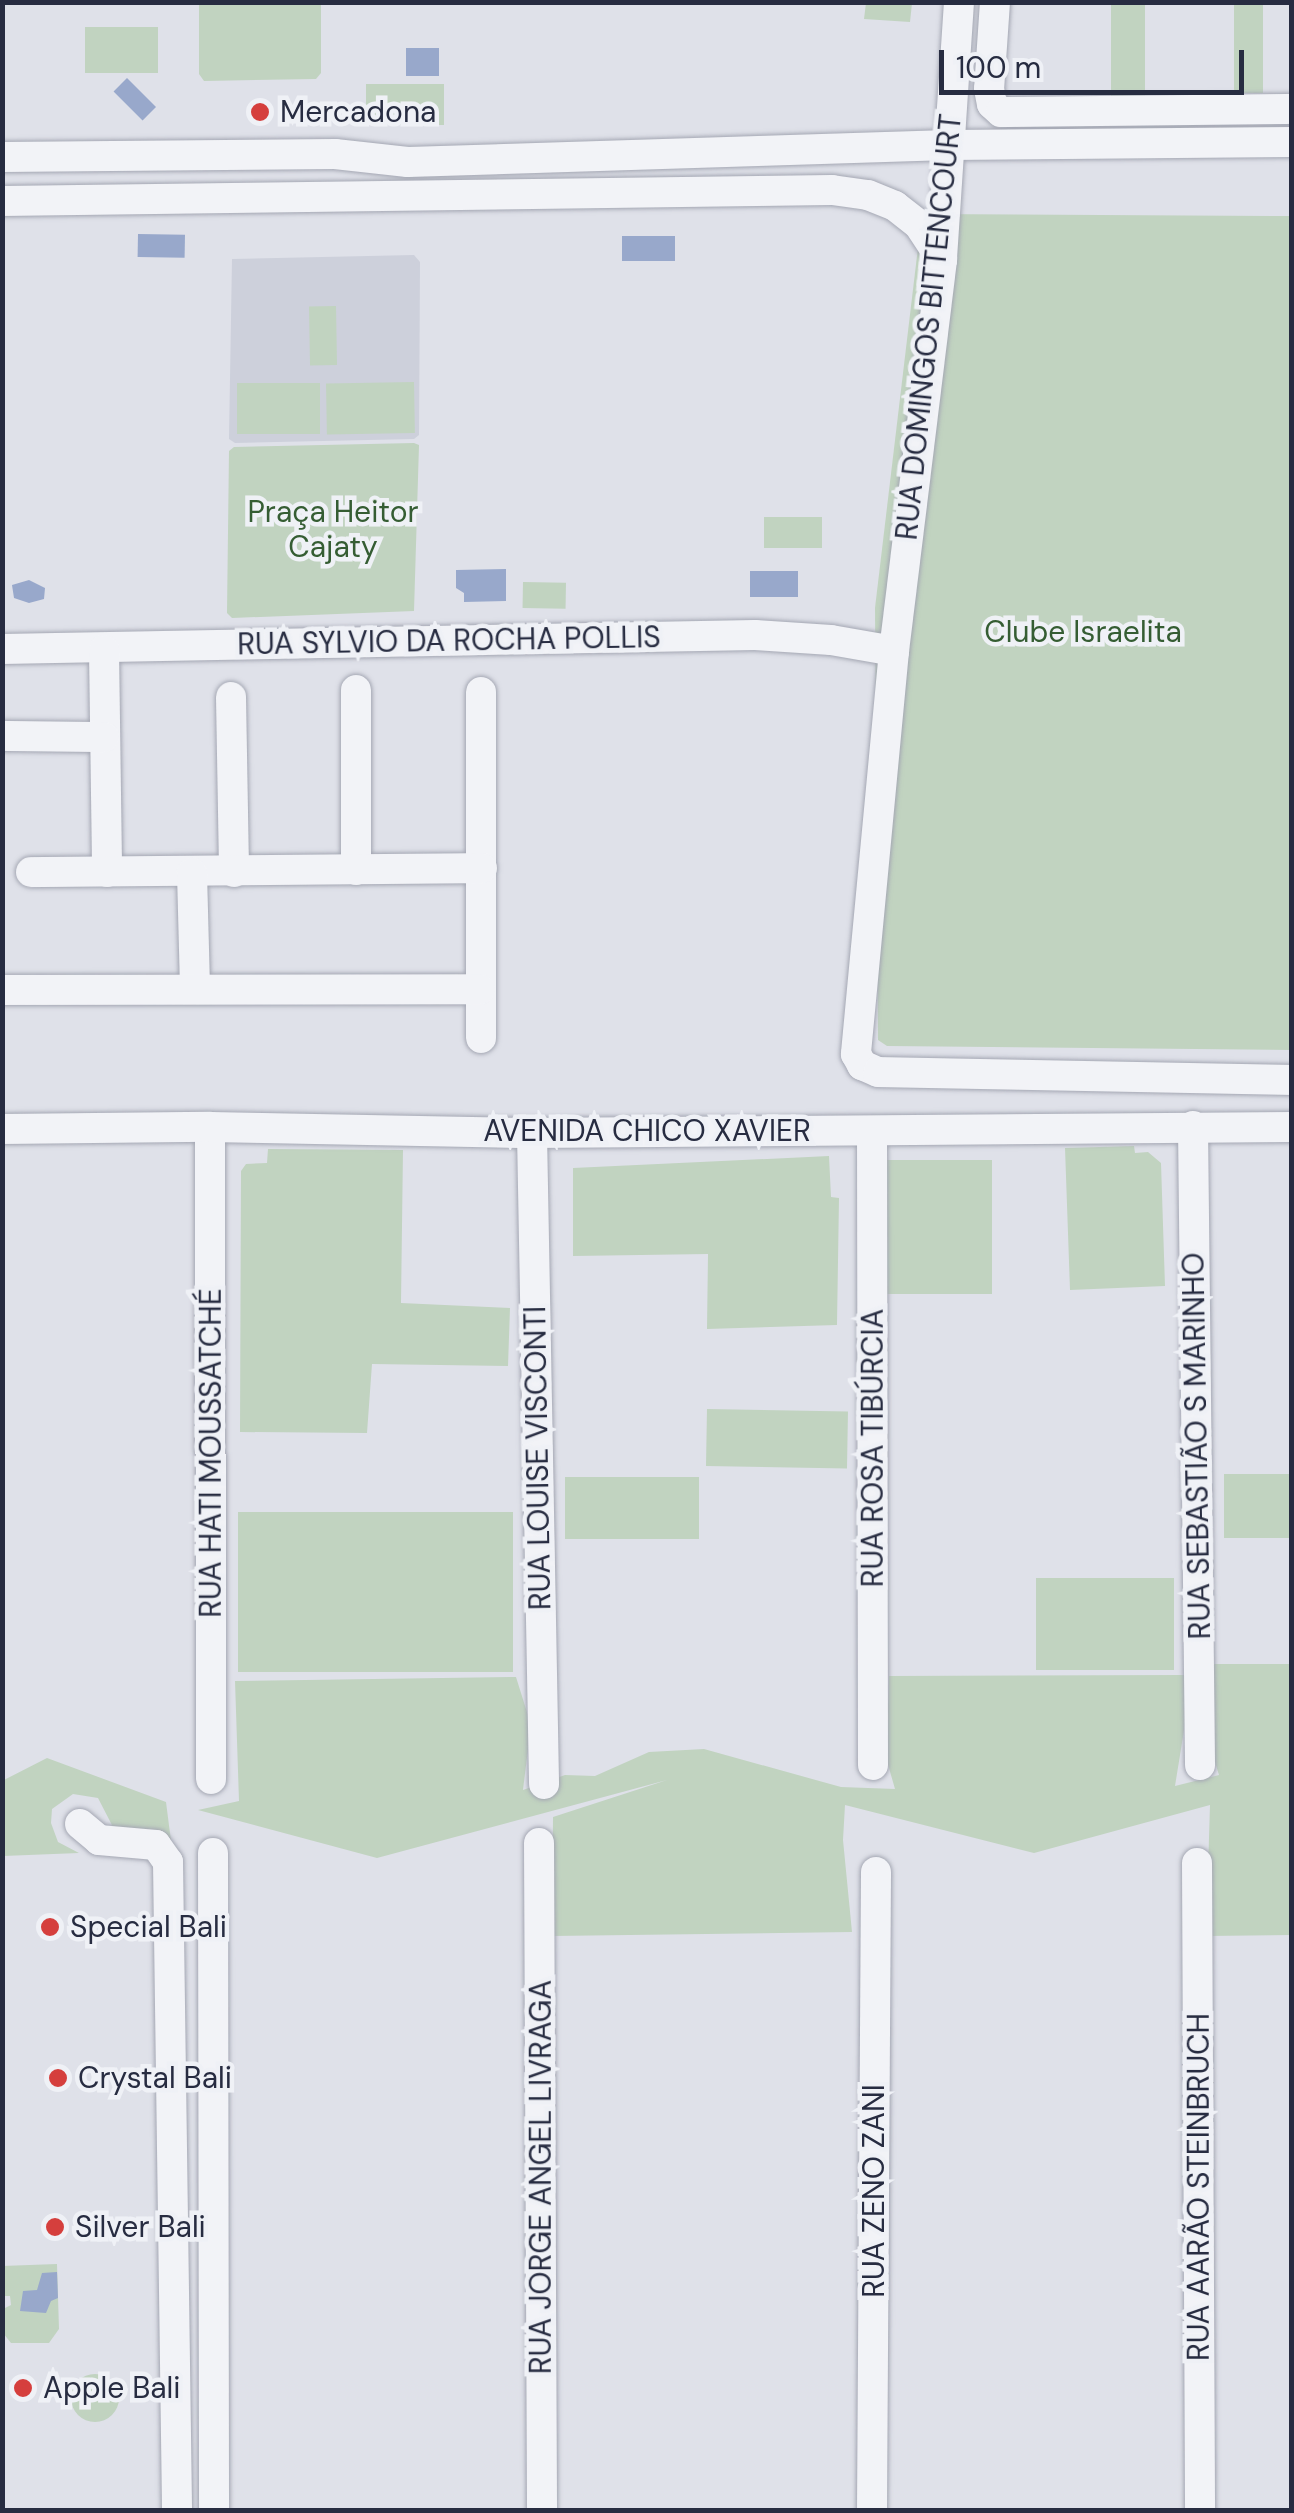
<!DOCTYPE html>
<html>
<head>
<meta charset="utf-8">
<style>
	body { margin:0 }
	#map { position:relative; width:1294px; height:2513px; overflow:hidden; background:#dfe1e9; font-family:"DM Sans",sans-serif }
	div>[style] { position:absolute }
	.built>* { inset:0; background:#cdd0db }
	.green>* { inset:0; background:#c1d3c0; transform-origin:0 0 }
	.round { border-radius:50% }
	.water>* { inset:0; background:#98a8cb; transform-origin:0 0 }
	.roads { filter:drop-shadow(0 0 2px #a4a7b3) drop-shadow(0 0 2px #a4a7b3) }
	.minor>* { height:30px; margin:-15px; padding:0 15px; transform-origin:15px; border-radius:15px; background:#f2f3f7 }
	.dots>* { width:28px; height:28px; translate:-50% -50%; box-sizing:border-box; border:5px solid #eff1f6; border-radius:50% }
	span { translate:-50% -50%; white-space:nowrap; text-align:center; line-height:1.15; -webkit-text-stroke:9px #eff1f6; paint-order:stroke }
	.poi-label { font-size:30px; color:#272c41 }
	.left { translate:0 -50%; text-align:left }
	.street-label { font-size:30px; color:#272c41 }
	.park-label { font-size:30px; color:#355d33 }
	.frame { position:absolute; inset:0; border:5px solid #272c41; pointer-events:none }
	.scale { position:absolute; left:939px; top:50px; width:305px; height:45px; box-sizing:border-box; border:5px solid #272c41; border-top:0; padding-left:12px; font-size:30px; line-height:35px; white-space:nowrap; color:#272c41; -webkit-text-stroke:8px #eff1f6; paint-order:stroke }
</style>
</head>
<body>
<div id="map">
	<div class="built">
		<div style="clip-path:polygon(414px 255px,420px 262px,419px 435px,414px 439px,235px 443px,229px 439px,232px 259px)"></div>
	</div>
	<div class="green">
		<div style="clip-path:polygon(199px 3px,321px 3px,321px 73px,316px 79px,204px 81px,199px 74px)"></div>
		<div style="clip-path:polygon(866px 3px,912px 3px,910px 22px,864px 19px)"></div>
		<div style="left:1111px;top:3px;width:34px;height:98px"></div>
		<div style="left:1234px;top:3px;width:29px;height:90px"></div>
		<div style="left:158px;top:27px;width:46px;height:73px;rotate:90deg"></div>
		<div style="left:366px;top:84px;width:78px;height:41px"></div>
		<div style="clip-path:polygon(922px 214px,1291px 216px,1291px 1050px,887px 1046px,878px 1040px,875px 608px)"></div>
		<div style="left:336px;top:306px;width:59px;height:27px;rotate:89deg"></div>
		<div style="left:414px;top:382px;width:51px;height:88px;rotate:89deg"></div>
		<div style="left:237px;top:383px;width:83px;height:51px"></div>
		<div style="clip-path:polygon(414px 443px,419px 445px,414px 611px,232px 618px,227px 613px,229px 451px,234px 447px)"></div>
		<div style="left:764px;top:517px;width:58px;height:31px"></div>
		<div style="left:523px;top:582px;width:43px;height:26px;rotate:1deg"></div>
		<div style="clip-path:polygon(1134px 1146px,1135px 1153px,1148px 1152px,1161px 1163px,1165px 1286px,1070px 1290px,1065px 1148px)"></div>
		<div style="clip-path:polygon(268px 1149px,403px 1150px,401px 1303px,510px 1308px,508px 1366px,372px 1364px,367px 1433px,240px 1432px,241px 1171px,246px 1164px,267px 1163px)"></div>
		<div style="clip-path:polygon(829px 1156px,831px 1197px,839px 1198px,837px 1325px,707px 1329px,708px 1254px,573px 1256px,573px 1168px)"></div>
		<div style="left:886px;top:1160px;width:106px;height:134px"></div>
		<div style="left:707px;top:1409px;width:141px;height:57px;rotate:1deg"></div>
		<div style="left:1291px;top:1474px;width:64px;height:67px;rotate:90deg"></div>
		<div style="left:565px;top:1477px;width:134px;height:62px"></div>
		<div style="left:238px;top:1512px;width:275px;height:160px"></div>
		<div style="left:1174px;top:1578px;width:92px;height:138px;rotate:90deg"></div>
		<div style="clip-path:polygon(1208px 1664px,1291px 1664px,1291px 1935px,1206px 1936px,1210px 1805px,1034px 1853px,845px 1805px,843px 1840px,852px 1932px,552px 1936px,553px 1817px,667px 1780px,377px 1858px,198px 1810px,239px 1801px,235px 1681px,516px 1677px,531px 1725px,523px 1790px,565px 1775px,595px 1776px,649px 1752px,704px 1749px,841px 1787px,895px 1789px,877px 1726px,888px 1707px,889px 1676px,1184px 1675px,1186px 1718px,1175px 1786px,1219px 1775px,1207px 1736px)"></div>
		<div style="clip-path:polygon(47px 1758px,166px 1802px,171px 1841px,114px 1829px,98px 1798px,73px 1794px,52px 1809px,51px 1823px,58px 1842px,79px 1853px,3px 1856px,2px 1781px)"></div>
		<div style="clip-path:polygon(57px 2264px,59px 2329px,49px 2343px,11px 2343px,3px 2333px,3px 2309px,11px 2305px,10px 2296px,3px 2296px,2px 2266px)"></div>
		<div class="round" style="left:71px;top:2374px;width:48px;height:48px"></div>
	</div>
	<div class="water">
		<div style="left:406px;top:48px;width:33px;height:28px"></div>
		<div style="left:127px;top:78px;width:41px;height:19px;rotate:45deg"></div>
		<div style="left:138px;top:234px;width:47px;height:23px;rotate:1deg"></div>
		<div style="left:675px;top:236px;width:25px;height:53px;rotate:90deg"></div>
		<div style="clip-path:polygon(506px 569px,506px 601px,464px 602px,464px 593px,456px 588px,456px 570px)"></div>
		<div style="left:750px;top:571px;width:48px;height:26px"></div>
		<div style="clip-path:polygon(29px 580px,45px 588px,44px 599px,29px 603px,14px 598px,12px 585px)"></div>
		<div style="clip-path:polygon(57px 2272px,58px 2298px,51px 2301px,46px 2313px,20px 2311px,23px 2291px,37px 2290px,42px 2273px)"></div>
	</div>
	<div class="roads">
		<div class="minor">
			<div style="left:959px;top:2px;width:259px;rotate:93.8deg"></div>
			<div style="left:942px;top:260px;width:394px;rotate:97deg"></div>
			<div style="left:894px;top:651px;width:405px;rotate:95.4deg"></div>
			<div style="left:856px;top:1054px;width:13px;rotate:61deg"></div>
			<div style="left:862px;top:1065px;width:17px;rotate:24deg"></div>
			<div style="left:878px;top:1072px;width:414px;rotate:1.1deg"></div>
			<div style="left:995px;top:2px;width:87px;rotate:93.9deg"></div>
			<div style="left:989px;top:89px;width:15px;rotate:79deg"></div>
			<div style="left:992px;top:104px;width:12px;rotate:42deg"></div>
			<div style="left:1001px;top:112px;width:291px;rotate:-0.6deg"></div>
			<div style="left:2px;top:157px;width:333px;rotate:-0.5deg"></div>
			<div style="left:335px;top:154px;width:73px;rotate:6.3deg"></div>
			<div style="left:408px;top:162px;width:541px;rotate:-1.8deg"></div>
			<div style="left:949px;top:145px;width:343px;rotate:-0.5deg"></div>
			<div style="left:2px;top:201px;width:830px;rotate:-0.76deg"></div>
			<div style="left:832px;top:190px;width:36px;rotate:8deg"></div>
			<div style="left:868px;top:195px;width:29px;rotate:22deg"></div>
			<div style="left:895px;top:206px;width:31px;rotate:38deg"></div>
			<div style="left:919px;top:225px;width:42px;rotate:56.7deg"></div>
			<div style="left:2px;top:649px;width:753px;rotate:-1.07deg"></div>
			<div style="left:755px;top:635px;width:76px;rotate:3.8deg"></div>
			<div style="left:831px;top:640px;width:64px;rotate:9.9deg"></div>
			<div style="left:104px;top:650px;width:222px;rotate:89.2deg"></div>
			<div style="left:481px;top:692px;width:346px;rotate:90deg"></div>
			<div style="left:231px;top:697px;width:175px;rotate:89deg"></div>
			<div style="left:2px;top:736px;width:102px;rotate:0.6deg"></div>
			<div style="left:356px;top:870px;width:180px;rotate:-90deg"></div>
			<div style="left:31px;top:872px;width:451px;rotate:-0.5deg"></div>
			<div style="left:192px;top:873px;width:116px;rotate:88.5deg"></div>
			<div style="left:2px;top:990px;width:478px;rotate:-0.1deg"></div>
			<div style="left:1193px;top:1126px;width:639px;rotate:89.37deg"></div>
			<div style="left:210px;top:1127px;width:652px;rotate:89.91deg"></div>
			<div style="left:2px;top:1129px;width:208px;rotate:-0.6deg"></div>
			<div style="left:210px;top:1127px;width:322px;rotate:1.1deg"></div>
			<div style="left:532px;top:1133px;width:760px;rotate:-0.45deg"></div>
			<div style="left:872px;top:1131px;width:634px;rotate:89.91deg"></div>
			<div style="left:532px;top:1133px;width:651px;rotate:88.94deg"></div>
			<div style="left:80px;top:1824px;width:25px;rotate:40deg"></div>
			<div style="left:99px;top:1840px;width:57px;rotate:5deg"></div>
			<div style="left:156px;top:1845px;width:21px;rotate:55deg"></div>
			<div style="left:168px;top:1862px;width:648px;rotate:89.2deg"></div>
			<div style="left:539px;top:1843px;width:667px;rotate:89.74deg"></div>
			<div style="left:213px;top:1853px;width:657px;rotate:89.91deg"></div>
			<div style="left:1197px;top:1863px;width:647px;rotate:89.73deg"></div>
			<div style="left:872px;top:2510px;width:638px;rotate:-89.64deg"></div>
		</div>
	</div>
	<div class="dots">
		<div style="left:260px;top:112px;background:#d53f3d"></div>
		<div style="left:50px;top:1927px;background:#d53f3d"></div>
		<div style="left:58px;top:2078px;background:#d53f3d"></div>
		<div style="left:55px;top:2227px;background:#d53f3d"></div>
		<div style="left:23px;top:2388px;background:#d53f3d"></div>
	</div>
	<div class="poi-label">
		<span class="left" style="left:280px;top:112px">Mercadona</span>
		<span class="left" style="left:70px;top:1927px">Special Bali</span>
		<span class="left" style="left:78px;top:2078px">Crystal Bali</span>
		<span class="left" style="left:75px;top:2227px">Silver Bali</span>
		<span class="left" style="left:43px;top:2388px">Apple Bali</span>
	</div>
	<div class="street-label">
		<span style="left:929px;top:327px;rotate:-84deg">RUA DOMINGOS BITTENCOURT</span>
		<span style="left:449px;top:641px;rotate:-1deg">RUA SYLVIO DA ROCHA POLLIS</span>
		<span style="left:647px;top:1131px">AVENIDA CHICO XAVIER</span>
		<span style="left:1197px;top:1446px;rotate:-91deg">RUA SEBASTIÃO S MARINHO</span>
		<span style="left:873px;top:1448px;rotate:-90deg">RUA ROSA TIBÚRCIA</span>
		<span style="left:211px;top:1453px;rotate:-90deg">RUA HATI MOUSSATCHÉ</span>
		<span style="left:538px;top:1458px;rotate:-91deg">RUA LOUISE VISCONTI</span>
		<span style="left:541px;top:2177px;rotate:-90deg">RUA JORGE ANGEL LIVRAGA</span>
		<span style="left:1199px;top:2187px;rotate:-90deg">RUA AARÃO STEINBRUCH</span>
		<span style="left:874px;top:2191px;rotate:-90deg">RUA ZENO ZANI</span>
	</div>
	<div class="park-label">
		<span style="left:333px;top:529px">Praça Heitor<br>Cajaty</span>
		<span style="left:1083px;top:632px">Clube Israelita</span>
	</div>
	<div class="frame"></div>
	<div class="scale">100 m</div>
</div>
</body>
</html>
